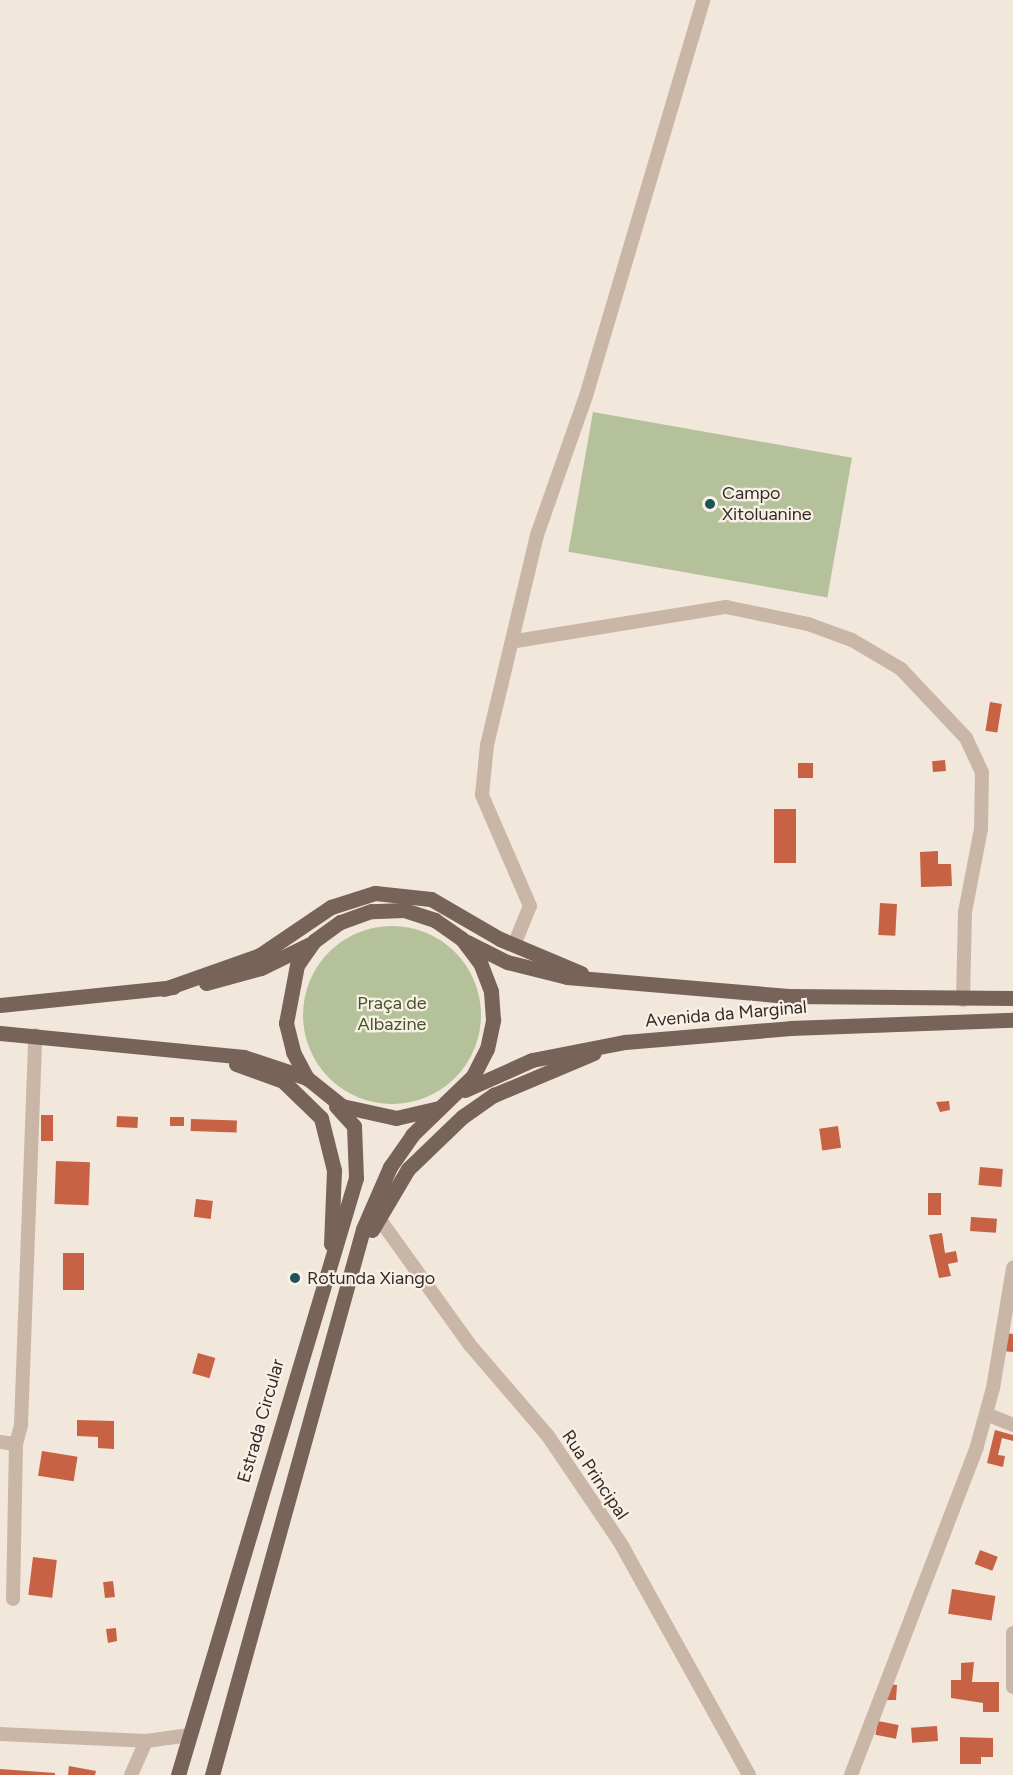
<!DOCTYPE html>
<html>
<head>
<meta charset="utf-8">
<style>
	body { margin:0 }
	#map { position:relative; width:1013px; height:1775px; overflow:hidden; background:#f2e7db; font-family:Figtree,sans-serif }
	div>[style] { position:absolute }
	.green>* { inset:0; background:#b4c19a; transform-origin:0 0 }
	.round { border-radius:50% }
	.building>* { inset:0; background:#c76344; transform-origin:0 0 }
	.minor>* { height:14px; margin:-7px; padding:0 7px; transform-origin:7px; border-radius:7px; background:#cab6a6 }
	.primary>* { height:15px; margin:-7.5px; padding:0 7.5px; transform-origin:7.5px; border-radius:7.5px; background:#786358 }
	.dots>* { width:16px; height:16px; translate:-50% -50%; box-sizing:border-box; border:3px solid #f9f1e7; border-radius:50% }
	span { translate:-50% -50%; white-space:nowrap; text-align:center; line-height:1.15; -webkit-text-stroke:4.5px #f9f1e7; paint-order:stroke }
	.poi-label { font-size:18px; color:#362c27 }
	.left { translate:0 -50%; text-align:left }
	.park-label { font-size:18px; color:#45542b }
	.street-label { font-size:18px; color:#362c27 }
</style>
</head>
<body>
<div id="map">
	<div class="green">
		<div style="left:593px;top:412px;width:263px;height:142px;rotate:10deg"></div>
		<div class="round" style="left:303px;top:926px;width:178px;height:178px"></div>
	</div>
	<div class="building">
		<div style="left:990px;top:702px;width:12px;height:29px;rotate:9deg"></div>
		<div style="left:945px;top:760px;width:11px;height:13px;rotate:85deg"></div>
		<div style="left:798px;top:763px;width:15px;height:15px"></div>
		<div style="left:774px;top:809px;width:22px;height:54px"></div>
		<div style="clip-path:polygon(938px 851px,938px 864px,951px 864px,952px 886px,921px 887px,920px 852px)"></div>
		<div style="left:880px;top:903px;width:17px;height:32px;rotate:3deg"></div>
		<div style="clip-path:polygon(949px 1101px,950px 1110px,940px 1112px,936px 1102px)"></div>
		<div style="left:41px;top:1115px;width:12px;height:26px"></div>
		<div style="left:117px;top:1116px;width:21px;height:11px;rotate:3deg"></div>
		<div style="left:170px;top:1117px;width:14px;height:9px"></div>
		<div style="left:191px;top:1119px;width:46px;height:12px;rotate:2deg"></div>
		<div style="left:838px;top:1126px;width:22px;height:19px;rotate:82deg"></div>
		<div style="left:56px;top:1161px;width:34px;height:43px;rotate:2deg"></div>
		<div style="left:980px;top:1167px;width:23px;height:18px;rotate:5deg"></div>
		<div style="left:928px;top:1193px;width:13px;height:22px"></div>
		<div style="left:196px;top:1199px;width:17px;height:18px;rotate:7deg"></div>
		<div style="left:971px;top:1217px;width:26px;height:14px;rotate:4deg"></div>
		<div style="clip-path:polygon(942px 1233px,945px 1253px,956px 1251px,958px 1262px,948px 1264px,951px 1276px,939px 1278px,929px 1235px)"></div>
		<div style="left:63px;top:1253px;width:21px;height:37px"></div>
		<div style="clip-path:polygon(1006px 1333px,1013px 1334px,1013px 1352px,1003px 1351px)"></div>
		<div style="left:198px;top:1353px;width:18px;height:21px;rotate:16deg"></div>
		<div style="clip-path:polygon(77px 1420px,114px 1421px,114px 1449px,98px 1448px,98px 1437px,77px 1436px)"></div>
		<div style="clip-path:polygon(995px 1430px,1013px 1435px,1013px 1441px,1002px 1438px,998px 1455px,1005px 1456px,1003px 1467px,987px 1463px)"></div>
		<div style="left:42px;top:1451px;width:36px;height:25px;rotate:9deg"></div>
		<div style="left:980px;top:1550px;width:19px;height:15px;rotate:21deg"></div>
		<div style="left:33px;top:1557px;width:24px;height:38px;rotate:7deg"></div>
		<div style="left:113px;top:1581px;width:16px;height:10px;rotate:83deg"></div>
		<div style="left:952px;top:1589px;width:44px;height:25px;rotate:9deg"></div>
		<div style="clip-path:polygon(116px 1628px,117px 1641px,108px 1643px,106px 1629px)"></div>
		<div style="clip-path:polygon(974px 1662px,972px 1682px,999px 1682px,999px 1712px,983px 1712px,983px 1703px,951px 1698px,951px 1680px,961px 1680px,961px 1663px)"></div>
		<div style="clip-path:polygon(885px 1684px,897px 1685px,896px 1700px,879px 1700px)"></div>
		<div style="left:878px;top:1721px;width:21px;height:14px;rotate:11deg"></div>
		<div style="left:937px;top:1726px;width:15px;height:26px;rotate:86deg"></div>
		<div style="clip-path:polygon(960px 1737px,993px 1738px,993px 1757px,981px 1757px,981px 1764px,960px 1764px)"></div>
		<div style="clip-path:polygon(69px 1766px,96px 1771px,95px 1775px,68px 1775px)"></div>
		<div style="clip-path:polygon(0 1769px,55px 1773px,55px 1775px,0 1775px)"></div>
	</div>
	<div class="minor">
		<div style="left:516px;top:641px;width:213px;rotate:-9.2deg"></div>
		<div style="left:726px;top:607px;width:84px;rotate:11.7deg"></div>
		<div style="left:808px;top:624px;width:47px;rotate:20deg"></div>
		<div style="left:852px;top:640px;width:57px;rotate:30.6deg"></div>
		<div style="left:901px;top:669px;width:95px;rotate:46.7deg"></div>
		<div style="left:966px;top:738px;width:38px;rotate:65deg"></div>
		<div style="left:982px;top:773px;width:56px;rotate:91deg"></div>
		<div style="left:981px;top:829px;width:85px;rotate:100.9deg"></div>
		<div style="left:965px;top:912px;width:88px;rotate:91.3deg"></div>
		<div style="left:514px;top:945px;width:42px;rotate:-67.7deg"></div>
		<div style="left:530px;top:906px;width:121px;rotate:-113.4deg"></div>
		<div style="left:482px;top:795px;width:50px;rotate:-84.3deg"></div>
		<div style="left:487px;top:745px;width:216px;rotate:-76.6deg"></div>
		<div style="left:537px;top:535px;width:147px;rotate:-70.6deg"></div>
		<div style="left:586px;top:396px;width:413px;rotate:-73.5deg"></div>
		<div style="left:378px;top:1217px;width:158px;rotate:54.3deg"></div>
		<div style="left:470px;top:1345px;width:120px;rotate:49.4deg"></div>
		<div style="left:548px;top:1436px;width:130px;rotate:55.9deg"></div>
		<div style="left:621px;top:1544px;width:264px;rotate:61deg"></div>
		<div style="left:986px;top:1414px;width:29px;rotate:22deg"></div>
		<div style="left:0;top:1442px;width:16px;rotate:7deg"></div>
		<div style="left:16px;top:1444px;width:20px;rotate:-75deg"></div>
		<div style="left:21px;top:1425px;width:390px;rotate:-87.9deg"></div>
		<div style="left:13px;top:1599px;width:155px;rotate:-88.9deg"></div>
		<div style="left:1013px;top:1633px;width:54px;rotate:90deg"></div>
		<div style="left:0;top:1734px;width:146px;rotate:2.7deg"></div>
		<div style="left:146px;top:1741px;width:44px;rotate:-7.8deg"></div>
		<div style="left:131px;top:1775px;width:37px;rotate:-66deg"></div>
		<div style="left:851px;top:1775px;width:352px;rotate:-69deg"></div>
		<div style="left:977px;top:1446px;width:60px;rotate:-74.6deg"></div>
		<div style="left:993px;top:1388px;width:122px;rotate:-80.5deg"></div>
	</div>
	<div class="primary">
		<div style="left:467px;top:942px;width:45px;rotate:26.6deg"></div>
		<div style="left:507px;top:962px;width:62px;rotate:14deg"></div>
		<div style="left:567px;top:977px;width:222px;rotate:4.9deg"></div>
		<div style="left:788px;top:996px;width:225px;rotate:0.5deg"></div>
		<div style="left:206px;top:983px;width:57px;rotate:-15.3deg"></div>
		<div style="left:261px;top:968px;width:57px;rotate:-26.1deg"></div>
		<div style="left:164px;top:989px;width:102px;rotate:-19.5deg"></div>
		<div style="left:260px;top:955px;width:86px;rotate:-34.1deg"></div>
		<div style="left:331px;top:907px;width:46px;rotate:-17.7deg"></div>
		<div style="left:375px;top:893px;width:56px;rotate:6.1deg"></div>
		<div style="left:431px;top:899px;width:80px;rotate:30.1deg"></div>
		<div style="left:500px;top:939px;width:88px;rotate:22.8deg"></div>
		<div style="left:0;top:1005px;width:174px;rotate:-5.9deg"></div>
		<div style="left:0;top:1033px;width:245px;rotate:5.6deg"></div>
		<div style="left:244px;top:1057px;width:66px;rotate:18.4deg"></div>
		<div style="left:236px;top:1064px;width:50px;rotate:19.9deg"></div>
		<div style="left:283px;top:1081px;width:53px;rotate:44.2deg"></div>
		<div style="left:321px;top:1118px;width:54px;rotate:76deg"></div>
		<div style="left:334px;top:1170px;width:74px;rotate:92.3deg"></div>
		<div style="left:465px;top:1090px;width:73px;rotate:-24.1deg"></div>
		<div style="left:532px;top:1060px;width:95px;rotate:-11deg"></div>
		<div style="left:625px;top:1042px;width:166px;rotate:-4.8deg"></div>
		<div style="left:790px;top:1028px;width:223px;rotate:-2.1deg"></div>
		<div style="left:372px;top:1230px;width:71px;rotate:-59.5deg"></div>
		<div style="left:408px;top:1169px;width:75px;rotate:-43.9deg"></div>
		<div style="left:462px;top:1117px;width:39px;rotate:-35deg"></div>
		<div style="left:494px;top:1095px;width:108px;rotate:-22.8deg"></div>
		<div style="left:178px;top:1775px;width:623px;rotate:-73.4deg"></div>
		<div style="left:356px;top:1178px;width:52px;rotate:-92.2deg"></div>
		<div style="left:354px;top:1126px;width:27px;rotate:-132deg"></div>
		<div style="left:212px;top:1775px;width:566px;rotate:-74.54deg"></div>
		<div style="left:363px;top:1229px;width:68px;rotate:-66.5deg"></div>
		<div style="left:390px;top:1167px;width:39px;rotate:-55deg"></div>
		<div style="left:412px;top:1135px;width:85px;rotate:-44deg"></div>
		<div style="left:473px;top:1076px;width:30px;rotate:-63deg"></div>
		<div style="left:487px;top:1049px;width:30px;rotate:-78deg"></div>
		<div style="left:493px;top:1020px;width:29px;rotate:-94deg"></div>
		<div style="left:491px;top:991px;width:30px;rotate:-111deg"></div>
		<div style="left:480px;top:963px;width:30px;rotate:-127deg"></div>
		<div style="left:462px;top:939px;width:33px;rotate:-145deg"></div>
		<div style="left:435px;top:920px;width:33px;rotate:-162deg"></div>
		<div style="left:404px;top:910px;width:33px;rotate:178deg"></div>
		<div style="left:371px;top:911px;width:33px;rotate:160deg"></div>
		<div style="left:340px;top:922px;width:32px;rotate:144deg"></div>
		<div style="left:314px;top:941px;width:29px;rotate:125deg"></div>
		<div style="left:297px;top:965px;width:59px;rotate:100.7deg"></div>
		<div style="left:286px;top:1023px;width:30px;rotate:76deg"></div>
		<div style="left:293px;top:1052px;width:30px;rotate:62deg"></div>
		<div style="left:307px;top:1078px;width:45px;rotate:38.7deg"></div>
		<div style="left:342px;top:1106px;width:55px;rotate:12.5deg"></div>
		<div style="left:396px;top:1118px;width:44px;rotate:-13.1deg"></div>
	</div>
	<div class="dots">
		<div style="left:710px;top:504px;background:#1d5458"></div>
		<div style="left:295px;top:1278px;background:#1d5458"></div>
	</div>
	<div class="poi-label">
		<span class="left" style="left:722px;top:504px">Campo<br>Xitoluanine</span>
		<span class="left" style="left:307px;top:1278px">Rotunda Xiango</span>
	</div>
	<div class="park-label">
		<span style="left:392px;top:1014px">Praça de<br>Albazine</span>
	</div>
	<div class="street-label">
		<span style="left:726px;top:1014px;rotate:-5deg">Avenida da Marginal</span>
		<span style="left:261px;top:1421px;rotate:-74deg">Estrada Circular</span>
		<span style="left:595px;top:1475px;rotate:56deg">Rua Principal</span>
	</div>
</div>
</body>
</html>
